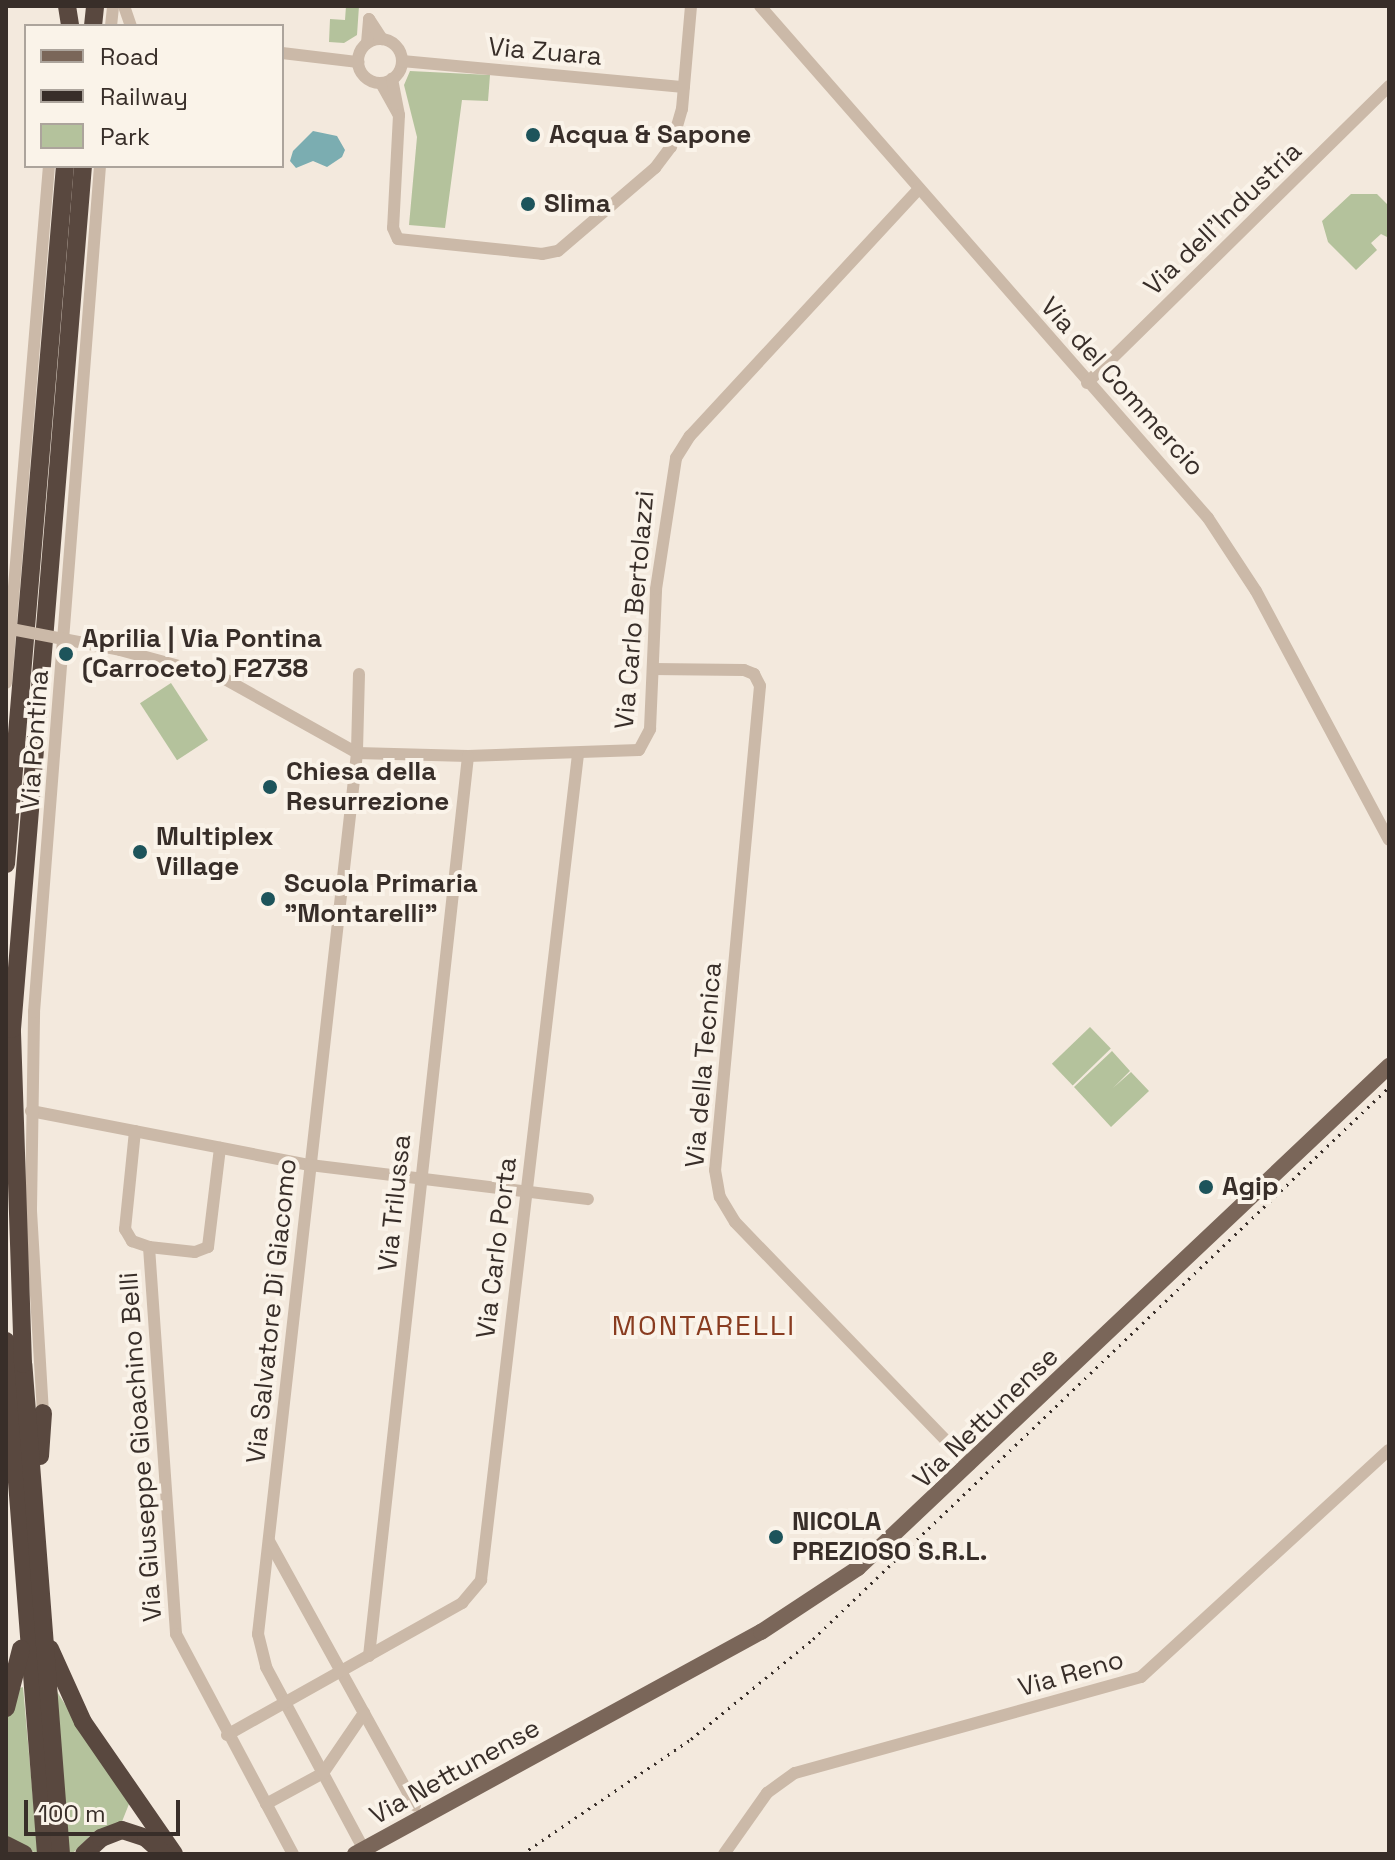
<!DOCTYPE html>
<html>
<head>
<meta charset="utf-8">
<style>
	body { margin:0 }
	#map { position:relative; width:1395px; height:1860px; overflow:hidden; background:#f3e9dd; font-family:"Space Grotesk",sans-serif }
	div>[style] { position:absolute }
	.green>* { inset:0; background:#b4c29c; transform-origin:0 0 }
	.water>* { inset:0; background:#7badb1 }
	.minor>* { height:12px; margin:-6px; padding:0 6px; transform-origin:6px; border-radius:6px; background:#cbb9a8 }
	.minor>.ring { margin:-6px; padding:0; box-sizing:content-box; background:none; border:12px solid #cbb9a8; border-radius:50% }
	.major>* { height:16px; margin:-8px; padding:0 8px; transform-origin:8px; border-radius:8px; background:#7a6659 }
	.highway>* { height:18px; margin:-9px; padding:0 9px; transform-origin:9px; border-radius:9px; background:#59483f }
	.rail>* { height:3px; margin-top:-1.5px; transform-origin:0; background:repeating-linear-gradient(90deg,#382e29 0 2px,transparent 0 8px) }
	.minor-bridge>* { height:12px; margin:-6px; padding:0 6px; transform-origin:6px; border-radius:6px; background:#cbb9a8 }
	.dots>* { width:22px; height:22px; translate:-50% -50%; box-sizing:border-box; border:4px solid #faf3e9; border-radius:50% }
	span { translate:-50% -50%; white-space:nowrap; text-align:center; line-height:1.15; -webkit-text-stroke:8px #faf3e9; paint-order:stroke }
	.street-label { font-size:26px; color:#382e29 }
	.poi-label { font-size:26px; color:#382e29; font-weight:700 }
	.left { translate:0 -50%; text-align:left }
	.neighbourhood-label { font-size:28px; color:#893c20; letter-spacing:2px }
	.frame { position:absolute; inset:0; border:8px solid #382e29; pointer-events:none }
	.legend { position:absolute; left:24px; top:24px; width:260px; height:144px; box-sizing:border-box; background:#faf3e9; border:2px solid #aca49c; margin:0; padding:10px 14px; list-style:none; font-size:24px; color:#382e29 }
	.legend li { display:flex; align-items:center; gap:16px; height:40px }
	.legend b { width:40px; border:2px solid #aca49c }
	.scale { position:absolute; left:24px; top:1800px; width:156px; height:36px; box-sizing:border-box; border:4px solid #382e29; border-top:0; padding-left:10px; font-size:24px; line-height:28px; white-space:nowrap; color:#382e29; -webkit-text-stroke:6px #faf3e9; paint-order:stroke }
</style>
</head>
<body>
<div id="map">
	<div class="green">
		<div style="clip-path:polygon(346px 6px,359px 6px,357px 35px,344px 43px,329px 42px,330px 19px,345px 20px)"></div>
		<div style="clip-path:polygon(410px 71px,490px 75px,488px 101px,462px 100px,445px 228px,409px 225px,417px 137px,404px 85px)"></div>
		<div style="clip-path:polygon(1351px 194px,1377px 194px,1389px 206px,1389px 238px,1381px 234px,1371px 243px,1377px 250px,1356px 270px,1328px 242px,1322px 221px)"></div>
		<div style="left:171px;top:683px;width:68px;height:37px;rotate:57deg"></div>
		<div style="left:1090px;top:1027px;width:30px;height:53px;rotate:46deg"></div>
		<div style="clip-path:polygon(1112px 1051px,1130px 1071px,1113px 1088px,1131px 1072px,1149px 1091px,1111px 1127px,1074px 1087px)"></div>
		<div style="clip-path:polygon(52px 1684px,129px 1804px,121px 1824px,95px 1831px,72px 1854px,66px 1854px)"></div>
		<div style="clip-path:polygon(23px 1687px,38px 1854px,6px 1838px,6px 1714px,17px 1689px)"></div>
	</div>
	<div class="water">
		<div style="clip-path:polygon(313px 131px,337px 136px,345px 150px,342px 157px,327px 167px,313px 161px,296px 168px,290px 161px,293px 151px)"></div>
	</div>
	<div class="minor">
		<div style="left:124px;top:6px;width:21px;rotate:71deg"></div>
		<div style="left:760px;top:6px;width:680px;rotate:48.81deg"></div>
		<div style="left:1208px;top:518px;width:87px;rotate:56.7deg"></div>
		<div style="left:1256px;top:591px;width:282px;rotate:61.9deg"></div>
		<div style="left:111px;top:26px;width:20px;rotate:-84deg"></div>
		<div class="ring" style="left:358px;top:39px;width:32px;height:32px"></div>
		<div style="left:367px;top:43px;width:24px;rotate:-85deg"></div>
		<div style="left:369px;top:19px;width:24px;rotate:57deg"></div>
		<div style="left:282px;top:53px;width:77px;rotate:6.8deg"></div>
		<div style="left:402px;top:61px;width:283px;rotate:5.3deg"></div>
		<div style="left:381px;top:83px;width:37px;rotate:61deg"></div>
		<div style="left:399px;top:115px;width:37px;rotate:-101deg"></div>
		<div style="left:399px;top:115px;width:113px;rotate:93deg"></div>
		<div style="left:393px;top:228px;width:12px;rotate:66deg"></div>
		<div style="left:398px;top:239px;width:145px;rotate:5.9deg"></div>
		<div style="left:542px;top:254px;width:16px;rotate:-11deg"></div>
		<div style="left:558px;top:251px;width:128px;rotate:-40.6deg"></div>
		<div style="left:655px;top:168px;width:26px;rotate:-53deg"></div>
		<div style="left:671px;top:147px;width:40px;rotate:-74deg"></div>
		<div style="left:682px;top:109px;width:103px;rotate:-85deg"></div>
		<div style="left:1087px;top:383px;width:424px;rotate:-44.5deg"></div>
		<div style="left:120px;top:650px;width:107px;rotate:15.2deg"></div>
		<div style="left:223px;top:678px;width:154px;rotate:29.2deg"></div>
		<div style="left:357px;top:753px;width:111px;rotate:1.5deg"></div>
		<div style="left:468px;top:756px;width:171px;rotate:-2deg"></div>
		<div style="left:639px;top:750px;width:24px;rotate:-62deg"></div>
		<div style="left:650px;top:729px;width:140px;rotate:-87.5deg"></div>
		<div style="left:656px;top:589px;width:133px;rotate:-81.3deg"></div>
		<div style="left:676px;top:458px;width:26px;rotate:-58deg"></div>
		<div style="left:690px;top:436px;width:337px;rotate:-47.2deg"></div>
		<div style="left:653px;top:669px;width:91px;rotate:0.6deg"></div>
		<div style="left:744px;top:670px;width:11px;rotate:22deg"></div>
		<div style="left:754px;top:674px;width:13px;rotate:63deg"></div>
		<div style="left:760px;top:686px;width:486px;rotate:95.3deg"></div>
		<div style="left:715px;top:1170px;width:27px;rotate:80deg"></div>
		<div style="left:720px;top:1197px;width:29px;rotate:59deg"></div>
		<div style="left:735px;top:1222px;width:338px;rotate:46deg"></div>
		<div style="left:359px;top:674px;width:79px;rotate:91.5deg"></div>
		<div style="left:357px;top:753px;width:887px;rotate:96.41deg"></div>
		<div style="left:258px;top:1634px;width:34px;rotate:76deg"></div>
		<div style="left:266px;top:1667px;width:208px;rotate:61.8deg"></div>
		<div style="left:6px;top:683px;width:519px;rotate:-85.25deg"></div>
		<div style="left:31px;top:1111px;width:284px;rotate:11deg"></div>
		<div style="left:310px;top:1165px;width:280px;rotate:7deg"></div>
		<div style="left:135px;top:1131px;width:99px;rotate:95.8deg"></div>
		<div style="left:125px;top:1229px;width:14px;rotate:60deg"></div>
		<div style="left:132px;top:1241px;width:18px;rotate:19deg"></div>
		<div style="left:149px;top:1247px;width:46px;rotate:6.2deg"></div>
		<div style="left:195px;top:1252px;width:14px;rotate:-21deg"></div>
		<div style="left:208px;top:1247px;width:100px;rotate:-83.1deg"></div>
		<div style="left:149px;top:1247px;width:388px;rotate:86deg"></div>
		<div style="left:176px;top:1634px;width:249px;rotate:62deg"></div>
		<div style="left:43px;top:1413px;width:204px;rotate:-93.4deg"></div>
		<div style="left:31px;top:1209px;width:197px;rotate:-89.1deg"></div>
		<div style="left:34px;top:1012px;width:849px;rotate:-85.54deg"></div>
		<div style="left:269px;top:1541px;width:302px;rotate:61.1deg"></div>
		<div style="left:369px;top:1656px;width:905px;rotate:-83.72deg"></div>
		<div style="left:227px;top:1735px;width:270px;rotate:-29.3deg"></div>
		<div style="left:462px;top:1603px;width:30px;rotate:-50deg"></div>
		<div style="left:481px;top:1580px;width:832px;rotate:-83.3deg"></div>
		<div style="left:266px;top:1804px;width:65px;rotate:-28.5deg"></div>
		<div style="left:323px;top:1773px;width:73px;rotate:-55.7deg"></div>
		<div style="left:724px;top:1854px;width:75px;rotate:-54.8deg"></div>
		<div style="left:767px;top:1793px;width:34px;rotate:-36deg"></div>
		<div style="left:795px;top:1773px;width:359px;rotate:-15.5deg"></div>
		<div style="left:1141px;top:1677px;width:336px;rotate:-42.5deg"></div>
	</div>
	<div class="major">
		<div style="left:355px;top:1854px;width:463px;rotate:-28.7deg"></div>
		<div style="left:761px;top:1632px;width:116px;rotate:-33.4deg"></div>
		<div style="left:858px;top:1568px;width:731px;rotate:-43.39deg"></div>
	</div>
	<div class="highway">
		<div style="left:67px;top:6px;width:20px;rotate:81deg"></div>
		<div style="left:93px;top:26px;width:20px;rotate:-84deg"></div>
		<div style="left:6px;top:864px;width:700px;rotate:-85.17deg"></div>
		<div style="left:6px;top:1341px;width:515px;rotate:85.54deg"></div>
		<div style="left:40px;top:1456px;width:43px;rotate:-86deg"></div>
		<div style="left:50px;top:1649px;width:80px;rotate:65.7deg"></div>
		<div style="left:83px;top:1722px;width:160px;rotate:55.4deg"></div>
		<div style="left:6px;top:1708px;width:61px;rotate:-75.7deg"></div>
		<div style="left:6px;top:1845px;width:20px;rotate:27deg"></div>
		<div style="left:61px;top:1854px;width:491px;rotate:-94.4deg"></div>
		<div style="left:23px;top:1364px;width:335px;rotate:-91.9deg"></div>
		<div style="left:12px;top:1029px;width:866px;rotate:-85.3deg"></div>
		<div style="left:84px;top:1854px;width:23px;rotate:-43deg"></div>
		<div style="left:101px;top:1838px;width:22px;rotate:-21deg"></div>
		<div style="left:122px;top:1830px;width:25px;rotate:18deg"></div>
		<div style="left:146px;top:1838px;width:24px;rotate:42deg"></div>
	</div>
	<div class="rail">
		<div style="left:522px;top:1854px;width:204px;rotate:-34.2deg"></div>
		<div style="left:691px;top:1739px;width:158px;rotate:-39.3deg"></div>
		<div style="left:813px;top:1639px;width:798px;rotate:-43.78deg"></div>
	</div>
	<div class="minor-bridge">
		<div style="left:6px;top:628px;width:116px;rotate:10.9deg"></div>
	</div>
	<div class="dots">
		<div style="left:533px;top:135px;background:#1d545b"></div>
		<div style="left:528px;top:204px;background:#1d545b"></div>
		<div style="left:66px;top:654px;background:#1d545b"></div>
		<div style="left:270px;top:787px;background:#1d545b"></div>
		<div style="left:140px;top:852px;background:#1d545b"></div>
		<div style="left:268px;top:899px;background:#1d545b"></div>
		<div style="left:1206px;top:1187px;background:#1d545b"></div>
		<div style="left:776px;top:1537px;background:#1d545b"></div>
	</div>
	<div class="street-label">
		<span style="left:545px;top:52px;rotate:5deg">Via Zuara</span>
		<span style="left:1223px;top:219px;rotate:-44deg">Via dell'Industria</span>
		<span style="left:1122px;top:387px;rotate:48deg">Via del Commercio</span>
		<span style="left:635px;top:610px;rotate:-85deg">Via Carlo Bertolazzi</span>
		<span style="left:35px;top:740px;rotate:-86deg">Via Pontina</span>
		<span style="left:704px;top:1065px;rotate:-85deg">Via della Tecnica</span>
		<span style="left:395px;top:1203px;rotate:-84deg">Via Trilussa</span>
		<span style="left:497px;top:1248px;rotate:-83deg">Via Carlo Porta</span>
		<span style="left:272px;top:1311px;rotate:-84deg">Via Salvatore Di Giacomo</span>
		<span style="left:986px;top:1418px;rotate:-44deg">Via Nettunense</span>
		<span style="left:141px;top:1447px;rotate:-94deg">Via Giuseppe Gioachino Belli</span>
		<span style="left:1071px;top:1674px;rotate:-16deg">Via Reno</span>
		<span style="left:455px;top:1772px;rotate:-29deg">Via Nettunense</span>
	</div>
	<div class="poi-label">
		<span class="left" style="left:549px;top:135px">Acqua &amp; Sapone</span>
		<span class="left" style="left:544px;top:204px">Slima</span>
		<span class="left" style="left:82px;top:654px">Aprilia | Via Pontina<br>(Carroceto) F2738</span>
		<span class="left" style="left:286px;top:787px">Chiesa della<br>Resurrezione</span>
		<span class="left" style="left:156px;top:852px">Multiplex<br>Village</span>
		<span class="left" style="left:284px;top:899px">Scuola Primaria<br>"Montarelli"</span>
		<span class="left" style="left:1222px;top:1187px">Agip</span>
		<span class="left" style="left:792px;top:1537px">NICOLA<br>PREZIOSO S.R.L.</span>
	</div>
	<div class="neighbourhood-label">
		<span style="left:704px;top:1325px">MONTARELLI</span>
	</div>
	<div class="frame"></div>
	<ul class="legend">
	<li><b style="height:10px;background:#7a6659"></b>Road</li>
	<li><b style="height:10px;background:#382e29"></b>Railway</li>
	<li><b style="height:22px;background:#b4c29c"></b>Park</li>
	</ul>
	<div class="scale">100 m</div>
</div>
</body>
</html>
